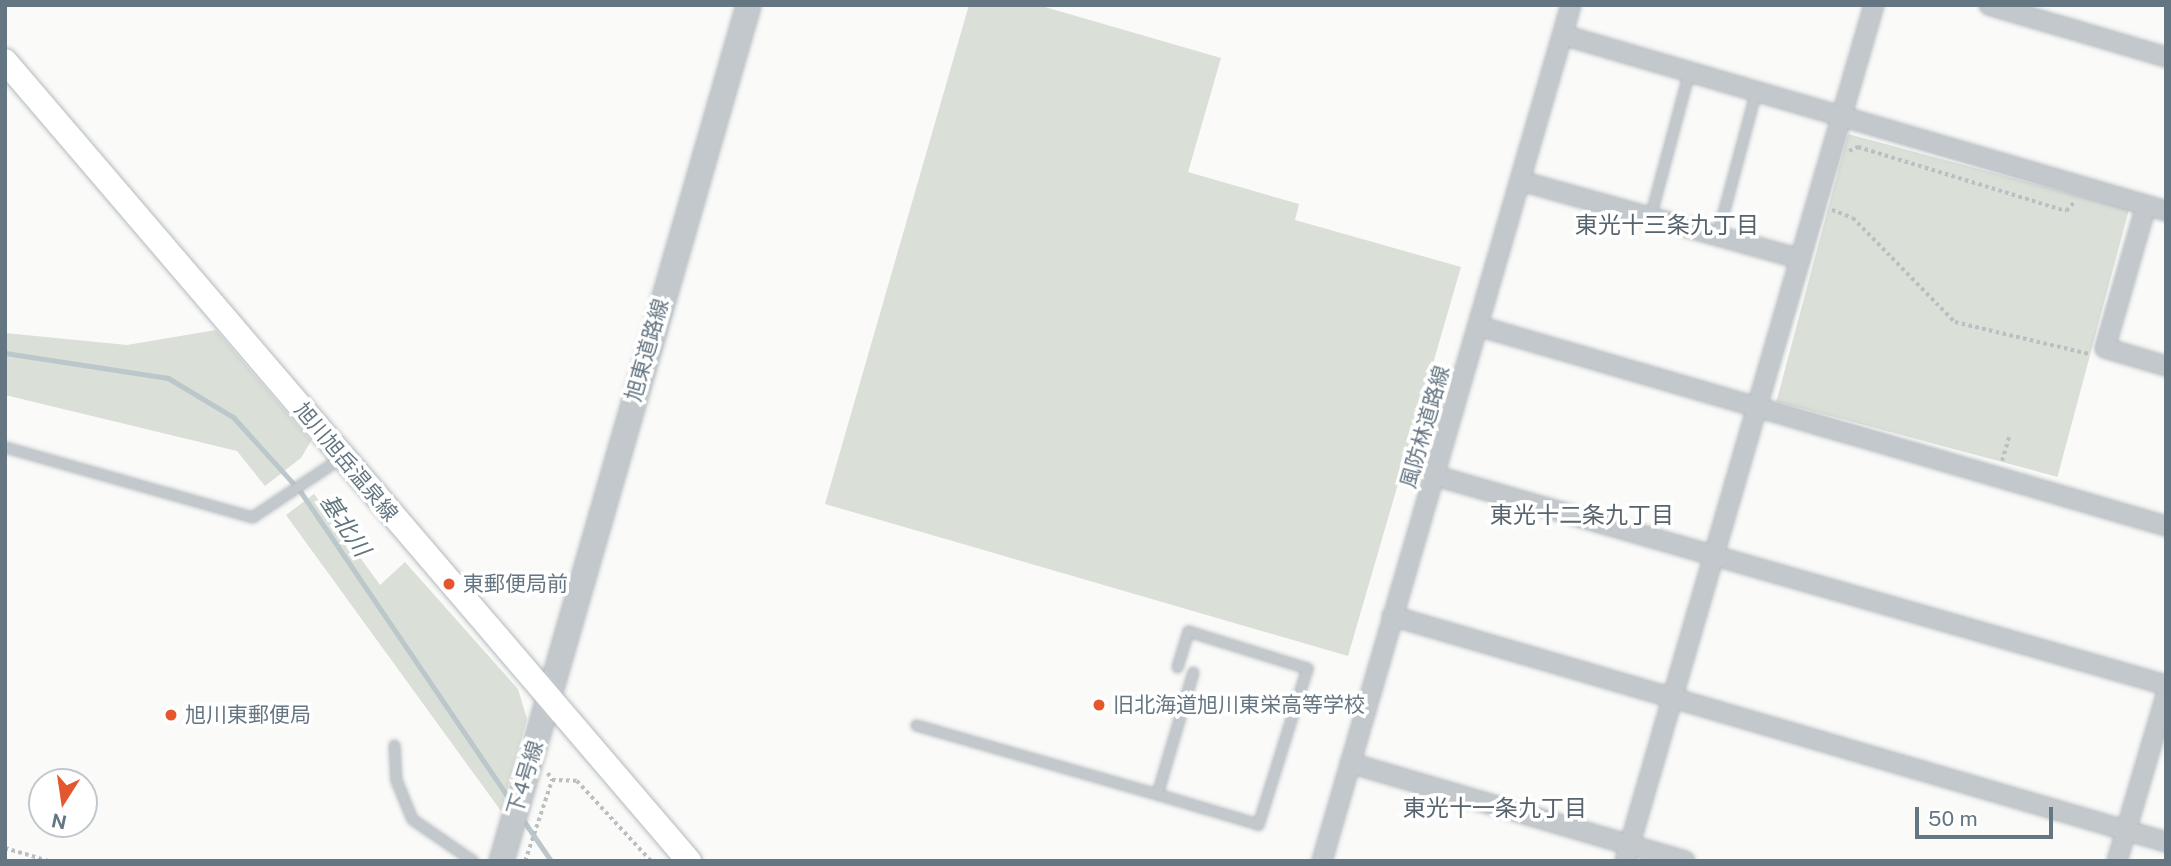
<!DOCTYPE html>
<html>
<head>
<meta charset="utf-8">
<style>
	body { margin:0 }
	#map { position:relative; width:2171px; height:866px; overflow:hidden; background:#fafaf8; font-family:"Public Sans","Noto Sans JP",sans-serif }
	div>[style] { position:absolute }
	.green>* { inset:0; background:#dadfd7; transform-origin:0 0 }
	.stream>* { height:5px; margin:-2.5px; padding:0 2.5px; transform-origin:2.5px; border-radius:2.5px; background:#bbc7cb }
	.path>* { height:3.5px; margin-top:-1.75px; transform-origin:0; background:repeating-linear-gradient(90deg,#bbbfc2 0 3.5px,transparent 0 7px) }
	.roads { filter:drop-shadow(0 0 2px #b3babf) drop-shadow(0 0 2px #b3babf) }
	.service>* { height:9px; margin:-4.5px; padding:0 4.5px; transform-origin:4.5px; border-radius:4.5px; background:#c3c8cc }
	.minor>* { height:18px; margin:-9px; padding:0 9px; transform-origin:9px; border-radius:9px; background:#c3c8cc }
	.tertiary>* { height:23px; margin:-11.5px; padding:0 11.5px; transform-origin:11.5px; border-radius:11.5px; background:#c3c8cc }
	.secondary>* { height:24px; margin:-12px; padding:0 12px; transform-origin:12px; border-radius:12px; background:#fff }
	.dots>* { width:19px; height:19px; translate:-50% -50%; box-sizing:border-box; border:4px solid #fff; border-radius:50% }
	span { translate:-50% -50%; white-space:nowrap; text-align:center; line-height:1.15; -webkit-text-stroke:7px #fff; paint-order:stroke }
	.street-label { font-size:21px; color:#657683 }
	.poi-label { font-size:21px; color:#657683 }
	.left { translate:0 -50%; text-align:left }
	.neighbourhood-label { font-size:23px; color:#57646e }
	.water-label { font-size:23px; color:#60757c; font-style:italic }
	.frame { position:absolute; inset:0; border:7px solid #657683; pointer-events:none }
	.north { position:absolute; left:28px; top:768px; width:70px; height:70px; box-sizing:border-box; background:#fff; border:2px solid #c1c8cd; border-radius:50%; rotate:192deg; font-size:19px; font-weight:700; line-height:28px; text-align:center; color:#657683 }
	.north::after { content:''; display:block; margin:auto; width:24px; height:32px; background:#e4572e; clip-path:polygon(50% 0,100% 100%,50% 72%,0 100%) }
	.scale { position:absolute; left:1915px; top:807px; width:138px; height:32px; box-sizing:border-box; border:4px solid #657683; border-top:0; padding-left:9px; font-size:21px; line-height:24px; white-space:nowrap; color:#657683; -webkit-text-stroke:5px #fff; paint-order:stroke }
</style>
</head>
<body>
<div id="map">
	<div class="green">
		<div style="clip-path:polygon(969px 5px,1038px 5px,1221px 58px,1188px 172px,1299px 204px,1295px 220px,1461px 267px,1348px 656px,825px 504px)"></div>
		<div style="left:1848px;top:134px;width:291px;height:277px;rotate:15deg"></div>
		<div style="clip-path:polygon(216px 330px,311px 441px,301px 458px,265px 486px,237px 451px,5px 395px,5px 333px,127px 345px)"></div>
		<div style="clip-path:polygon(314px 494px,380px 585px,405px 562px,518px 689px,527px 719px,501px 811px,286px 515px)"></div>
	</div>
	<div class="stream">
		<div style="left:5px;top:353px;width:165px;rotate:8.7deg"></div>
		<div style="left:168px;top:378px;width:76px;rotate:31deg"></div>
		<div style="left:233px;top:417px;width:100px;rotate:47.8deg"></div>
		<div style="left:300px;top:491px;width:374px;rotate:55.8deg"></div>
		<div style="left:521px;top:817px;width:53px;rotate:55.7deg"></div>
	</div>
	<div class="path">
		<div style="left:1849px;top:151px;width:10px;rotate:-24deg"></div>
		<div style="left:1858px;top:147px;width:218px;rotate:17.1deg"></div>
		<div style="left:2066px;top:211px;width:12px;rotate:-48deg"></div>
		<div style="left:1832px;top:210px;width:22px;rotate:21deg"></div>
		<div style="left:1853px;top:218px;width:146px;rotate:45.6deg"></div>
		<div style="left:1955px;top:322px;width:138px;rotate:13.4deg"></div>
		<div style="left:2002px;top:461px;width:26px;rotate:-74deg"></div>
		<div style="left:548px;top:773px;width:8px;rotate:60deg"></div>
		<div style="left:552px;top:780px;width:25px;rotate:2deg"></div>
		<div style="left:577px;top:781px;width:109px;rotate:47.2deg"></div>
		<div style="left:5px;top:848px;width:46px;rotate:16.5deg"></div>
		<div style="left:525px;top:861px;width:85px;rotate:-71.6deg"></div>
	</div>
	<div class="roads">
		<div class="service">
			<div style="left:1650px;top:217px;width:151px;rotate:-75deg"></div>
			<div style="left:1717px;top:236px;width:151px;rotate:-75deg"></div>
			<div style="left:5px;top:447px;width:257px;rotate:15.8deg"></div>
			<div style="left:252px;top:517px;width:108px;rotate:-33.7deg"></div>
			<div style="left:1177px;top:667px;width:38px;rotate:-73deg"></div>
			<div style="left:1188px;top:631px;width:125px;rotate:17.3deg"></div>
			<div style="left:1307px;top:668px;width:164px;rotate:107.4deg"></div>
			<div style="left:1258px;top:824px;width:105px;rotate:-163.5deg"></div>
			<div style="left:1157px;top:794px;width:127px;rotate:-73.6deg"></div>
			<div style="left:916px;top:725px;width:251px;rotate:16deg"></div>
			<div style="left:394px;top:745px;width:35px;rotate:87deg"></div>
			<div style="left:396px;top:780px;width:42px;rotate:67.7deg"></div>
			<div style="left:412px;top:819px;width:74px;rotate:34.5deg"></div>
		</div>
		<div class="minor">
			<div style="left:1989px;top:5px;width:184px;rotate:16.4deg"></div>
			<div style="left:1563px;top:35px;width:628px;rotate:16.27deg"></div>
			<div style="left:1521px;top:181px;width:290px;rotate:15.6deg"></div>
			<div style="left:2146px;top:206px;width:148px;rotate:106.1deg"></div>
			<div style="left:2105px;top:348px;width:64px;rotate:16.4deg"></div>
			<div style="left:1478px;top:326px;width:716px;rotate:16.21deg"></div>
			<div style="left:1436px;top:476px;width:759px;rotate:15.98deg"></div>
			<div style="left:1392px;top:616px;width:806px;rotate:16.28deg"></div>
			<div style="left:1350px;top:763px;width:349px;rotate:16.3deg"></div>
			<div style="left:1322px;top:861px;width:891px;rotate:-73.78deg"></div>
			<div style="left:1625px;top:861px;width:891px;rotate:-73.78deg"></div>
			<div style="left:2117px;top:861px;width:172px;rotate:-73.5deg"></div>
		</div>
		<div class="tertiary">
			<div style="left:501px;top:861px;width:891px;rotate:-73.9deg"></div>
		</div>
		<div class="secondary">
			<div style="left:5px;top:61px;width:1053px;rotate:49.47deg"></div>
		</div>
	</div>
	<div class="dots">
		<div style="left:449px;top:584px;background:#e4572e"></div>
		<div style="left:1099px;top:705px;background:#e4572e"></div>
		<div style="left:171px;top:715px;background:#e4572e"></div>
	</div>
	<div class="street-label">
		<span style="left:647px;top:350px;rotate:-74deg">旭東道路線</span>
		<span style="left:1425px;top:427px;rotate:-74deg">風防林道路線</span>
		<span style="left:346px;top:462px;rotate:50deg">旭川旭岳温泉線</span>
		<span style="left:525px;top:778px;rotate:-73deg">下4号線</span>
	</div>
	<div class="poi-label">
		<span class="left" style="left:463px;top:584px">東郵便局前</span>
		<span class="left" style="left:1113px;top:705px">旧北海道旭川東栄高等学校</span>
		<span class="left" style="left:185px;top:715px">旭川東郵便局</span>
	</div>
	<div class="neighbourhood-label">
		<span style="left:1667px;top:225px">東光十三条九丁目</span>
		<span style="left:1582px;top:515px">東光十二条九丁目</span>
		<span style="left:1495px;top:808px">東光十一条九丁目</span>
	</div>
	<div class="water-label">
		<span style="left:345px;top:525px;rotate:56deg">基北川</span>
	</div>
	<div class="frame"></div>
	<div class="north">N</div>
	<div class="scale">50 m</div>
</div>
</body>
</html>
